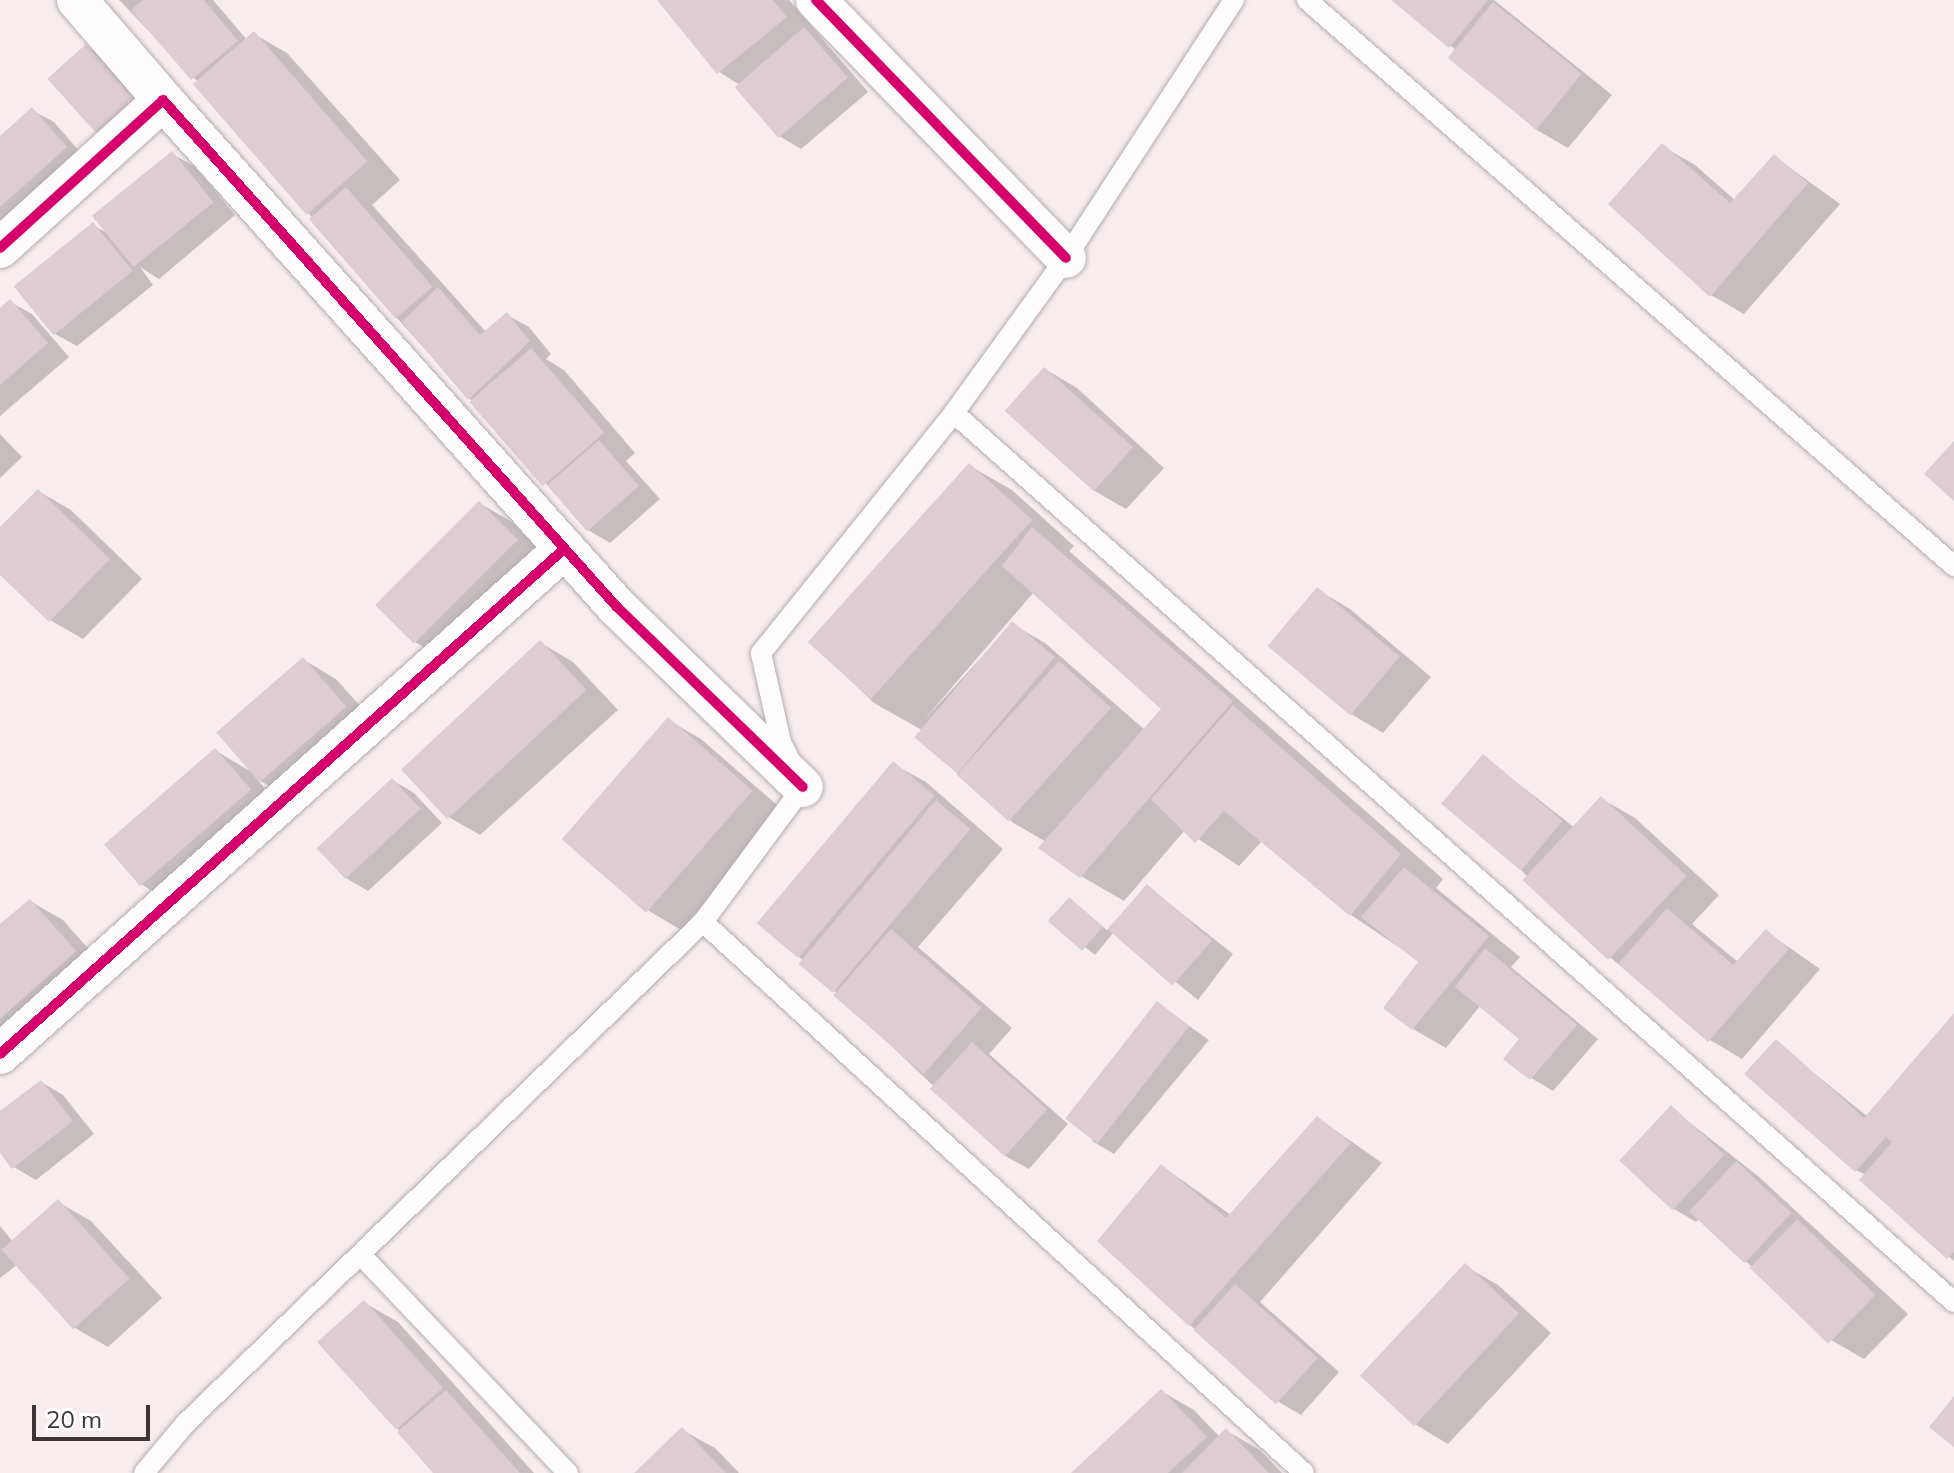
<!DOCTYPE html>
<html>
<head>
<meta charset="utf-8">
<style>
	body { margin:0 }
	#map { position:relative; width:1954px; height:1473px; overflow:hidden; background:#f8edee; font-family:Mulish,sans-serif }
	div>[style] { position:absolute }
	.shadow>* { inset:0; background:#0003 }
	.building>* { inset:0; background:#dfcbd2; transform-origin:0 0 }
	.roads { filter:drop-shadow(0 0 2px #b4acad) drop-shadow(0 0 2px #b4acad) }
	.lane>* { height:20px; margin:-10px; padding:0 10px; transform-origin:10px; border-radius:10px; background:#fefcfc }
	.street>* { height:40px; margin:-20px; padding:0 20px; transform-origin:20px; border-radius:20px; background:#fefcfc }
	.cycleway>* { height:10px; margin:-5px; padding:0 5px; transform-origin:5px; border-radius:5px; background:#d6006c }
	span { translate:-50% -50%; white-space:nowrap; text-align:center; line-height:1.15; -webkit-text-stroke:6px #fff; paint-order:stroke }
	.scale { position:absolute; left:32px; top:1405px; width:118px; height:36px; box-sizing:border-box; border:4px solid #3c3435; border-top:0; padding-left:10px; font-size:24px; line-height:28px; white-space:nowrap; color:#3c3435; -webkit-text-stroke:6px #fff; paint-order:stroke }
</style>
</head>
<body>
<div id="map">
	<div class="shadow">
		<div style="clip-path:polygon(119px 0,213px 0,247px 40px,254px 34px,287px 53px,400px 180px,372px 205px,486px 332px,507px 315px,529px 327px,551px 354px,546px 359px,564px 370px,635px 453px,626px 461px,660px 499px,610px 543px,588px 530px,396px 317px,198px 82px)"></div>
		<div style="clip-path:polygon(660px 0,789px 0,868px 92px,801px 149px,779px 136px,740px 85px,719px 72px)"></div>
		<div style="clip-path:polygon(1394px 0,1494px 0,1612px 95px,1568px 148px,1535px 129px,1456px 50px)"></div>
		<div style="clip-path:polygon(86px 46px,108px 59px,155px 113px,118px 145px,96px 132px)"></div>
		<div style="clip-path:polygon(32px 110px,54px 122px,87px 160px,0 261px,0 139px)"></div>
		<div style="clip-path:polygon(1662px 146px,1695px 165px,1735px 200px,1775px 157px,1840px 204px,1744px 314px,1711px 295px,1611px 204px)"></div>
		<div style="clip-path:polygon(172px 154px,194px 166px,235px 215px,159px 279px,140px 267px,153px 285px,77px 346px,55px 334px,18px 289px,93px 225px,109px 234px)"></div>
		<div style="clip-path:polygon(10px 302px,32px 314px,69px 357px,0 416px,0 310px)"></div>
		<div style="clip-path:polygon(1045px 369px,1077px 388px,1164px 468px,1126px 509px,1093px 490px)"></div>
		<div style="clip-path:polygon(0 434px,22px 457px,0 478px)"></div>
		<div style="clip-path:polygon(evenodd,970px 466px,1012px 490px,1074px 546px,1069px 551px,1443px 879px,1436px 888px,1520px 957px,1511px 967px,1598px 1039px,1553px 1091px,1531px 1078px,1522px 1039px,1481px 1005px,1446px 1048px,1413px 1029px,1421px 962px,1351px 915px,1262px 841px,1239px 866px,1185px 830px,1124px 901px,1081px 876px,1046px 842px,1012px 822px,958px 774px,920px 729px,874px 703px,811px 643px,970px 466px,1034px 592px,1164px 708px,1145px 730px,1045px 643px,1012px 624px,923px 721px,1034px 592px)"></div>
		<div style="clip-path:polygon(38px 491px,71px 510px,142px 579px,83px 639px,50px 620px,0 572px,0 530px)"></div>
		<div style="clip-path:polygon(479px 503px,512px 522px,549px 560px,448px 661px,415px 642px)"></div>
		<div style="clip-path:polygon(1318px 590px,1350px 609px,1431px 677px,1383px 733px,1351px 714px)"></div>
		<div style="clip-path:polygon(541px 643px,573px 662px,618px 710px,480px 835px,447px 816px)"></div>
		<div style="clip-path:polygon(304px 660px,336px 679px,378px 726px,297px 802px,257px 779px,283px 810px,174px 904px,141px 884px,216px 751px,255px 774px)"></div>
		<div style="clip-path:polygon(668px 720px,701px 739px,784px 811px,681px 930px,649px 911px,565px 839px)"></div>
		<div style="clip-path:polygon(1483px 756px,1575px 828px,1602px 799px,1635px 818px,1719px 895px,1692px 924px,1738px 962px,1767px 932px,1820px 969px,1742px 1059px,1710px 1040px,1611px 958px,1521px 870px)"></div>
		<div style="clip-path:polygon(893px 764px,926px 782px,1003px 849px,918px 947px,1012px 1028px,989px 1054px,1068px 1124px,1029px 1169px,1007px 1157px,793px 951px)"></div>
		<div style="clip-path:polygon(392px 780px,414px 793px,442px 823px,368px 891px,346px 878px)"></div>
		<div style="clip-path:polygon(1147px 886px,1233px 954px,1198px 1000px,1114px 932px,1095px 955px,1049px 919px,1069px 900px,1107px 930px)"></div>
		<div style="clip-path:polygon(30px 901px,63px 920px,108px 971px,0 1031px,0 927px)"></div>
		<div style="clip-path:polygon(1157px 1003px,1209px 1040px,1114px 1154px,1092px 1141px)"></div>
		<div style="clip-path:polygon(1954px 1016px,1954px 1261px,1861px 1180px,1866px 1175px,1856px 1170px,1776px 1042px,1868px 1117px)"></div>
		<div style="clip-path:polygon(41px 1082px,63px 1095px,94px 1134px,36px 1180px,14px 1167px,0 1149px,0 1114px)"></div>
		<div style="clip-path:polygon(1671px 1108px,1758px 1176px,1908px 1314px,1864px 1359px,1831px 1340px,1699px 1218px,1696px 1222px,1674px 1209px)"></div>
		<div style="clip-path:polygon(1318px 1118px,1382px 1163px,1260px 1302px,1339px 1372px,1301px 1415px,1279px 1402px,1190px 1325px,1162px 1166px,1231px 1215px)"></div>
		<div style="clip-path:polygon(58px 1202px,91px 1221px,162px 1298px,108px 1347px,75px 1328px,18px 1264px,0 1278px,0 1226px,13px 1242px)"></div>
		<div style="clip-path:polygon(1465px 1266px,1498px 1285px,1551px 1333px,1448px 1444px,1416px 1425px)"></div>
		<div style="clip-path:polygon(365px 1303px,398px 1322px,534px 1473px,436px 1473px,397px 1428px)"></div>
		<div style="clip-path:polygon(1161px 1391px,1194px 1410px,1220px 1437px,1227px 1431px,1260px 1450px,1282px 1473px,1074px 1473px)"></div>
		<div style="clip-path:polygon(682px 1430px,715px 1448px,739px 1473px,637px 1473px)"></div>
	</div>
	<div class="building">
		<div style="clip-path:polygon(143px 0,204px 0,238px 41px,191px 80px,131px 10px)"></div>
		<div style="clip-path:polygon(657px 0,773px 0,787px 17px,717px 74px)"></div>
		<div style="clip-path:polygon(1391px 0,1488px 0,1449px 48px)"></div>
		<div style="left:1493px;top:2px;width:114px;height:72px;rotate:39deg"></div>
		<div style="left:804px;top:27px;width:67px;height:92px;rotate:49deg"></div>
		<div style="left:254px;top:31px;width:173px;height:81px;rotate:49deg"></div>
		<div style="left:86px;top:44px;width:74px;height:52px;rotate:48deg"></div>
		<div style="clip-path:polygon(32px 107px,67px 147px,0 207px,0 136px)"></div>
		<div style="clip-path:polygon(1662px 143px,1730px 203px,1774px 154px,1808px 183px,1710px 297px,1608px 204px)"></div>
		<div style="left:172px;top:151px;width:66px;height:103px;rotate:51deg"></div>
		<div style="left:346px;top:187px;width:132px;height:49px;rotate:49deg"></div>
		<div style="left:93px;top:222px;width:63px;height:102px;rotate:51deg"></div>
		<div style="clip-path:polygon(438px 287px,480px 335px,507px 312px,530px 341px,468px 400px,402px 322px)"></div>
		<div style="clip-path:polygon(10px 299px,48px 343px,0 385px,0 308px)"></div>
		<div style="left:531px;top:348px;width:112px;height:82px;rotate:49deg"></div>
		<div style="left:1044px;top:367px;width:120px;height:59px;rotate:42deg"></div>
		<div style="left:599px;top:440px;width:61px;height:69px;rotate:49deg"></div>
		<div style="clip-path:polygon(1954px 441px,1954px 501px,1924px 474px)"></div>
		<div style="left:969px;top:463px;width:85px;height:241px;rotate:42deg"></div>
		<div style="clip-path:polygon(38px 489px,110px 559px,49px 622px,0 575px,0 527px)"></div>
		<div style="left:479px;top:501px;width:55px;height:147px;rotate:45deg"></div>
		<div style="clip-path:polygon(1032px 527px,1233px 701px,1080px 878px,1038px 848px,1161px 709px,1002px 566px)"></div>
		<div style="left:1317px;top:587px;width:108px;height:77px;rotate:40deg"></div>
		<div style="left:1012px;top:621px;width:56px;height:152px;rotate:40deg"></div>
		<div style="left:540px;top:640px;width:68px;height:190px;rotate:47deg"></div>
		<div style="left:303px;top:657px;width:66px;height:115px;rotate:49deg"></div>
		<div style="left:1059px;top:661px;width:70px;height:153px;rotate:42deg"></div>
		<div style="clip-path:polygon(1233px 705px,1401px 854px,1350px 916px,1224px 811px,1195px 843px,1151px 799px)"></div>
		<div style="left:668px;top:717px;width:112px;height:162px;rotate:41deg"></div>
		<div style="left:215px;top:748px;width:55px;height:147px;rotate:49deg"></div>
		<div style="left:1483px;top:754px;width:104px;height:65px;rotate:40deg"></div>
		<div style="left:893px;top:761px;width:54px;height:212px;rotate:40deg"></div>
		<div style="left:392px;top:778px;width:42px;height:103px;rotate:47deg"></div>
		<div style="left:1601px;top:796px;width:117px;height:115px;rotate:43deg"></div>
		<div style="left:936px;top:800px;width:45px;height:214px;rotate:40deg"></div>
		<div style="clip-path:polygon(1404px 867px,1489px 936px,1412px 1030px,1383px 1008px,1418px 962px,1361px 917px)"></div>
		<div style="left:1147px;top:884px;width:86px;height:60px;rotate:41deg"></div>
		<div style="left:1069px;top:897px;width:45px;height:32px;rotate:41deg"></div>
		<div style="clip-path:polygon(30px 899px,76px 951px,0 1019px,0 924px)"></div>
		<div style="clip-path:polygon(1667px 908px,1733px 965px,1766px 929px,1789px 949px,1708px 1042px,1618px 964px)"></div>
		<div style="left:891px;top:929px;width:120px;height:88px;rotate:41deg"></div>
		<div style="clip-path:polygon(1485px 948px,1577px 1025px,1530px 1080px,1503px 1059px,1519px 1039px,1455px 987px)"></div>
		<div style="left:1157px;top:1001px;width:41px;height:149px;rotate:38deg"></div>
		<div style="clip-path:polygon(1954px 1013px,1954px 1252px,1947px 1259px,1859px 1180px,1892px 1142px,1886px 1137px,1855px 1172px,1744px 1074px,1776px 1039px,1864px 1118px)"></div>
		<div style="left:972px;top:1042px;width:101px;height:63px;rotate:42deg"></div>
		<div style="clip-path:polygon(41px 1080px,73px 1121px,12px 1169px,0 1153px,0 1111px)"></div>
		<div style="left:1671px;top:1105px;width:73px;height:76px;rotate:43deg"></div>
		<div style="clip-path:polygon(1317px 1116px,1351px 1143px,1189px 1326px,1097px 1241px,1161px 1164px,1226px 1218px)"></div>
		<div style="left:1736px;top:1161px;width:76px;height:69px;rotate:43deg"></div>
		<div style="left:58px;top:1199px;width:107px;height:76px;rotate:48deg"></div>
		<div style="left:1797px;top:1219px;width:109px;height:68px;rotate:44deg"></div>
		<div style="left:1465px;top:1263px;width:74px;height:154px;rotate:43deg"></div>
		<div style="left:1235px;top:1284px;width:111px;height:62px;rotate:42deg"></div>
		<div style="left:364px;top:1300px;width:118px;height:63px;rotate:48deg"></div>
		<div style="clip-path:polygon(1161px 1389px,1207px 1437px,1168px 1473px,1071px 1473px)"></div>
		<div style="clip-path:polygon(446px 1390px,520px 1473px,433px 1473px,397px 1432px)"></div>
		<div style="clip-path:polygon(1954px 1396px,1954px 1447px,1929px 1427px)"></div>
		<div style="clip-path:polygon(682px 1427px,726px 1473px,634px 1473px)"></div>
		<div style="clip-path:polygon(1226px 1428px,1269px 1473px,1182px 1473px)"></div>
	</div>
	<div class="roads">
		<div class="lane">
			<div style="left:1234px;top:0;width:308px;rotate:123.1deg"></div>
			<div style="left:1066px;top:258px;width:191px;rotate:125.9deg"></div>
			<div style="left:954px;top:413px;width:1338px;rotate:41.64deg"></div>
			<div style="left:1307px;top:0;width:860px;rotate:41.18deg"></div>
			<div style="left:703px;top:922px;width:815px;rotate:42.51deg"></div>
			<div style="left:361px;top:1255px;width:301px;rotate:46.5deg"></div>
			<div style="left:144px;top:1473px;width:65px;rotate:-50deg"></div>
			<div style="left:186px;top:1423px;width:720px;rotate:-44.1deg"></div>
			<div style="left:703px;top:922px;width:168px;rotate:-53.5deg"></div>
			<div style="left:803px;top:787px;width:50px;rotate:-116.1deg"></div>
			<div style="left:781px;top:742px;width:91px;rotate:-102.7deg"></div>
			<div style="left:761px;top:653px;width:308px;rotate:-51.2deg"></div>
		</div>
		<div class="street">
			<div style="left:77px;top:0;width:132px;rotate:49.3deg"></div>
			<div style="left:816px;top:0;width:359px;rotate:45.9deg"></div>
			<div style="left:0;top:248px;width:220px;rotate:-42.2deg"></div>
			<div style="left:163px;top:100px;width:679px;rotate:48.16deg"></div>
			<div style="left:616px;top:606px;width:260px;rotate:44.1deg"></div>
			<div style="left:0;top:1054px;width:756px;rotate:-41.84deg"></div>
		</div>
	</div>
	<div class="cycleway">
		<div style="left:816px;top:0;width:359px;rotate:45.9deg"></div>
		<div style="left:0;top:248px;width:220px;rotate:-42.2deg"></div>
		<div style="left:163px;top:100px;width:679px;rotate:48.16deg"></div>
		<div style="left:616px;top:606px;width:260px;rotate:44.1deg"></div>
		<div style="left:0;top:1054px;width:756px;rotate:-41.84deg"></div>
	</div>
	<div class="scale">20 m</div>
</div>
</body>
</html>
